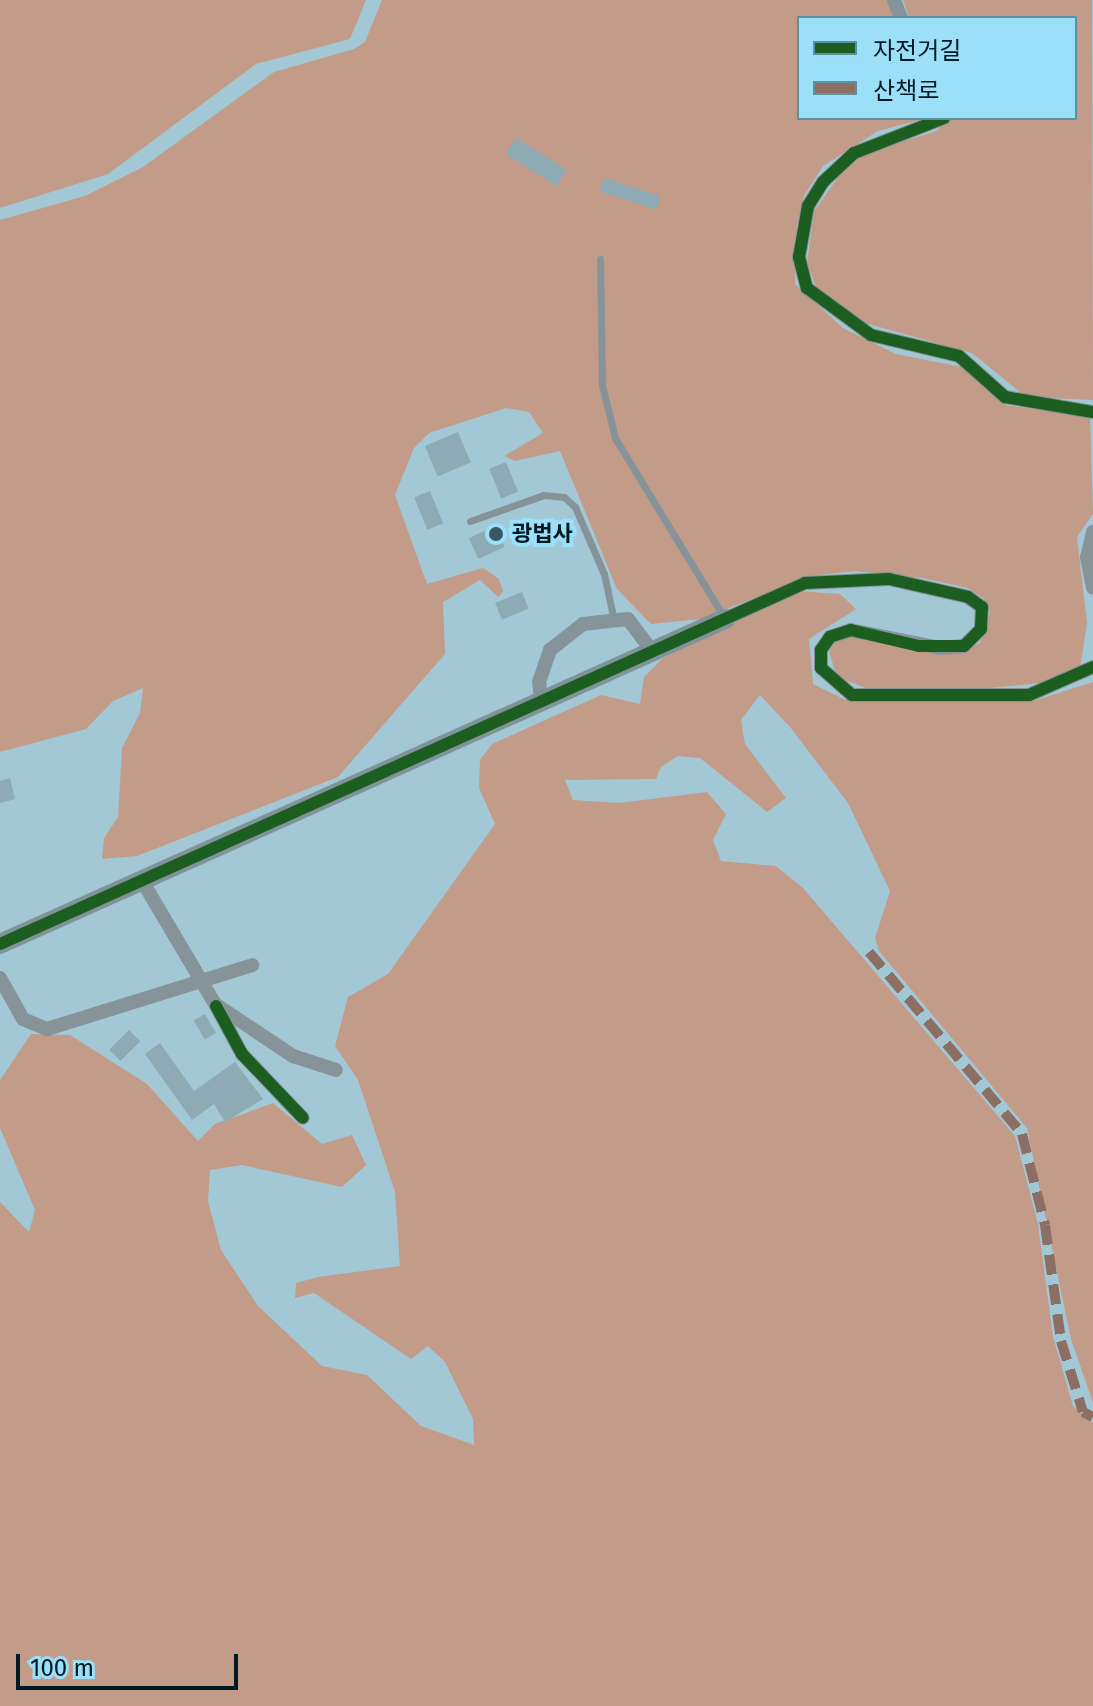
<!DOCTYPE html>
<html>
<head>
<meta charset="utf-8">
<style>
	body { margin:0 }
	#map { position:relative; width:1093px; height:1706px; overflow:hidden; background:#a3c8d5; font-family:"Fira Sans","Noto Sans KR",sans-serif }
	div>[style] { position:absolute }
	.forest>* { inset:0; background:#c39b89 }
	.building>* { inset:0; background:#8daab5; transform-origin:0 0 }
	.lane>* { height:7px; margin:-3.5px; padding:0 3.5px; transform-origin:3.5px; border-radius:3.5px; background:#86949a }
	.street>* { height:14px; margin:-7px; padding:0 7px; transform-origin:7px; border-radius:7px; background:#86949a }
	.secondary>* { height:20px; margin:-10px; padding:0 10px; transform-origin:10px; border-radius:10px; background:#81939a }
	.quiet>* { height:10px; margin-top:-5px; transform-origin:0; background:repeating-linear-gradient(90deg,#8d6e63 0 20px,transparent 0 30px) }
	.cycleway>* { height:12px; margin:-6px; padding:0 6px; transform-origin:6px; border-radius:6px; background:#1b5e20 }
	.dots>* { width:22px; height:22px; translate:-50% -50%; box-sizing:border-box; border:4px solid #9bdff8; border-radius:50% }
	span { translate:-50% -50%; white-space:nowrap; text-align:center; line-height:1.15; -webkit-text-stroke:8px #9bdff8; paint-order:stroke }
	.poi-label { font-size:22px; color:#001922; font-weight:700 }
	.left { translate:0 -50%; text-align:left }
	.legend { position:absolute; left:797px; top:16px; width:280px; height:104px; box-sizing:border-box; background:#9bdff8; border:2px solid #5d90a2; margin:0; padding:10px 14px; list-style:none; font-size:24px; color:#001922 }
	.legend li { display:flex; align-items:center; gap:16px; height:40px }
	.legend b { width:40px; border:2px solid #5d90a2 }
	.scale { position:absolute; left:16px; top:1654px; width:222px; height:36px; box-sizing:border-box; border:4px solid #001922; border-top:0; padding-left:10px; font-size:24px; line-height:28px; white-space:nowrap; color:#001922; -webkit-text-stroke:6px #9bdff8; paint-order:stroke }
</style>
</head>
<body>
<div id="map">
	<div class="forest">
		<div style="clip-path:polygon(0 0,366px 0,350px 39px,256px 64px,108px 174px,0 208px)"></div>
		<div style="clip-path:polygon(382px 0,889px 0,896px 18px,799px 18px,799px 118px,927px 118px,878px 131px,823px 166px,804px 196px,797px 226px,795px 284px,843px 328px,896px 354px,962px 367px,1005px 405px,1090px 416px,1093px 514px,1077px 537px,1087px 623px,1080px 668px,1049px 682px,961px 691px,874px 691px,837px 677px,829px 652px,834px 642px,852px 637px,965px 650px,980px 643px,990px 613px,984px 599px,968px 588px,922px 578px,855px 571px,810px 576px,701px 619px,651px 624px,617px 589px,560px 451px,515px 461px,504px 456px,543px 433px,529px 412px,506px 408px,429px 433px,414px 448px,395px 495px,427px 584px,483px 568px,499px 579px,503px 592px,498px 597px,480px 580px,443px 602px,445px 654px,338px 777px,137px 856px,102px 859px,104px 838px,118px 817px,122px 748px,140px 713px,143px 688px,113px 701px,86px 729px,0 752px,0 220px,85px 196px,143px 167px,274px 72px,354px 49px,365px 42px)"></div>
		<div style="clip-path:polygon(903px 0,1092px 0,1093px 400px,1026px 397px,972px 353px,865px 323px,832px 305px,815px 284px,807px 263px,814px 211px,844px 169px,864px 154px,936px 131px,950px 118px,1075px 118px,1075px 18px,909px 18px)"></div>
		<div style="clip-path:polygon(798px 591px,840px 594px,856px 609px,809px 639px,813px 684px,846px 700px,1030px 702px,1093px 682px,1093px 1403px,1071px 1339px,1027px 1128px,879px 951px,875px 938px,890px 891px,848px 803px,790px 727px,760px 695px,741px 720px,745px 744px,786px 798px,767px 812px,700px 758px,678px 756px,661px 767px,656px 779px,565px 780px,573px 800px,619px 803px,707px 792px,726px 814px,713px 840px,721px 861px,776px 866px,803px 888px,1015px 1136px,1038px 1224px,1053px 1337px,1073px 1406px,1093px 1423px,1093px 1706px,0 1706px,0 1202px,29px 1232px,35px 1210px,0 1128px,0 1080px,31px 1034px,70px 1035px,147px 1084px,198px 1141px,215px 1124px,273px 1103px,322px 1144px,352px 1135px,366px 1165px,342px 1187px,242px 1165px,210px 1170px,208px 1201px,221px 1250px,258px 1306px,322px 1366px,367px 1375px,421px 1426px,474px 1445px,473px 1419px,445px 1362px,428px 1346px,411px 1359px,314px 1293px,295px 1298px,296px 1283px,318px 1277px,400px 1266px,395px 1192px,358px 1080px,335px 1046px,348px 997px,388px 974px,495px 824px,479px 788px,480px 760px,492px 744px,601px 695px,640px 704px,644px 677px,663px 658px)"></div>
	</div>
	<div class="building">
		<div style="left:516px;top:138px;width:60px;height:19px;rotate:32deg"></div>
		<div style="left:604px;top:178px;width:59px;height:14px;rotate:18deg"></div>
		<div style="left:458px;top:432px;width:33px;height:36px;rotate:67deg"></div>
		<div style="left:506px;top:462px;width:32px;height:18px;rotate:68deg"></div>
		<div style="left:430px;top:491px;width:35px;height:17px;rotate:68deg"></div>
		<div style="left:495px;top:526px;width:23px;height:29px;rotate:65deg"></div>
		<div style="left:522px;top:592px;width:18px;height:29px;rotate:68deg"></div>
		<div style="clip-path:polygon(10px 778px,15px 799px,0 803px,0 781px)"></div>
		<div style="left:205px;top:1014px;width:22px;height:13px;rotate:60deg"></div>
		<div style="left:129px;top:1030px;width:16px;height:28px;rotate:45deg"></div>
		<div style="clip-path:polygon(160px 1043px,194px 1091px,235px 1062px,263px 1099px,225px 1122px,214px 1104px,192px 1120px,145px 1054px)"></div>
	</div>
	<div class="lane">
		<div style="left:600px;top:259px;width:126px;rotate:89.1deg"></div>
		<div style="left:602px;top:385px;width:55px;rotate:76.2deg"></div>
		<div style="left:615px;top:438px;width:210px;rotate:58.7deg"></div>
		<div style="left:470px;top:521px;width:78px;rotate:-19.4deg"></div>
		<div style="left:544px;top:495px;width:20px;rotate:6deg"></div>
		<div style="left:564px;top:497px;width:15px;rotate:42deg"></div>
		<div style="left:575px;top:507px;width:73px;rotate:66.6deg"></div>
		<div style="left:604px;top:574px;width:43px;rotate:77.9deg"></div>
	</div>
	<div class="street">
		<div style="left:894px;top:0;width:19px;rotate:69deg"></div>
		<div style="left:944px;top:118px;width:97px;rotate:158.7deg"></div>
		<div style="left:854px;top:153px;width:42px;rotate:136.9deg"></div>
		<div style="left:823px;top:182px;width:28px;rotate:122deg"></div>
		<div style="left:808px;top:206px;width:52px;rotate:100deg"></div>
		<div style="left:799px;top:257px;width:32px;rotate:76deg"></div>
		<div style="left:807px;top:288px;width:79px;rotate:36.3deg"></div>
		<div style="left:871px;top:335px;width:90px;rotate:13.4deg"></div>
		<div style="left:959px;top:356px;width:62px;rotate:41.7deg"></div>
		<div style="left:1005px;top:397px;width:89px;rotate:9.7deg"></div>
		<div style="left:1093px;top:532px;width:26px;rotate:103deg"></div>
		<div style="left:1087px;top:557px;width:31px;rotate:79deg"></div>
		<div style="left:725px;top:619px;width:88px;rotate:-24.2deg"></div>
		<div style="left:805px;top:583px;width:84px;rotate:-2.7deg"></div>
		<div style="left:889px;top:579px;width:81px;rotate:12.8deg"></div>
		<div style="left:968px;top:597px;width:17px;rotate:36deg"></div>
		<div style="left:982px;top:607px;width:22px;rotate:93deg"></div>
		<div style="left:981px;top:629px;width:24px;rotate:135deg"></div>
		<div style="left:964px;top:646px;width:24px;rotate:175deg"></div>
		<div style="left:940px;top:648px;width:91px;rotate:-168.6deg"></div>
		<div style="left:851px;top:630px;width:22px;rotate:162deg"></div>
		<div style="left:830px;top:637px;width:16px;rotate:125deg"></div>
		<div style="left:821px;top:650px;width:18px;rotate:90deg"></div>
		<div style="left:821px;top:668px;width:41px;rotate:41.1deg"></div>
		<div style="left:852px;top:695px;width:177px"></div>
		<div style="left:1029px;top:695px;width:70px;rotate:-23.6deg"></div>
		<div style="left:541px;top:700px;width:18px;rotate:-96deg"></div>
		<div style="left:539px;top:682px;width:34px;rotate:-71deg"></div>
		<div style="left:550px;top:650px;width:42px;rotate:-38.2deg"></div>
		<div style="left:583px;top:624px;width:45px;rotate:-6.3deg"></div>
		<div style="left:628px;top:619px;width:40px;rotate:53deg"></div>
		<div style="left:141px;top:879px;width:145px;rotate:59.4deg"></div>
		<div style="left:215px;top:1004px;width:94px;rotate:33.7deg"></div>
		<div style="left:293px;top:1056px;width:45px;rotate:18deg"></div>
		<div style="left:0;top:978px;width:47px;rotate:60.7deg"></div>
		<div style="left:23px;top:1019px;width:26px;rotate:23deg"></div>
		<div style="left:47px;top:1029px;width:215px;rotate:-17.3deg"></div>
		<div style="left:216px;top:1006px;width:55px;rotate:61.6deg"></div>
		<div style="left:242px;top:1054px;width:88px;rotate:46.4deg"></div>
	</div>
	<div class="secondary">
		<div style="left:0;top:944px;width:795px;rotate:-24.15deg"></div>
	</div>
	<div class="quiet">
		<div style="left:869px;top:952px;width:238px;rotate:49.9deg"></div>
		<div style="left:1022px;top:1134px;width:94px;rotate:75.8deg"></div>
		<div style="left:1045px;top:1225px;width:117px;rotate:82.1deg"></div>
		<div style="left:1061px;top:1341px;width:74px;rotate:72.8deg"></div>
		<div style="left:1083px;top:1412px;width:11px;rotate:27deg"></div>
	</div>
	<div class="cycleway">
		<div style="left:944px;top:118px;width:97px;rotate:158.7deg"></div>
		<div style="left:854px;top:153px;width:42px;rotate:136.9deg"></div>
		<div style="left:823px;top:182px;width:28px;rotate:122deg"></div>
		<div style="left:808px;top:206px;width:52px;rotate:100deg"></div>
		<div style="left:799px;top:257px;width:32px;rotate:76deg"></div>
		<div style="left:807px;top:288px;width:79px;rotate:36.3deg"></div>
		<div style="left:871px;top:335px;width:90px;rotate:13.4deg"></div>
		<div style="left:959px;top:356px;width:62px;rotate:41.7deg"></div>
		<div style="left:1005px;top:397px;width:89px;rotate:9.7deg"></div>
		<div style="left:0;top:944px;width:882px;rotate:-24.15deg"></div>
		<div style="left:805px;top:583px;width:84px;rotate:-2.7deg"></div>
		<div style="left:889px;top:579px;width:81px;rotate:12.8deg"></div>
		<div style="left:968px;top:597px;width:17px;rotate:36deg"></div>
		<div style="left:982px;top:607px;width:22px;rotate:93deg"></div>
		<div style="left:981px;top:629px;width:24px;rotate:135deg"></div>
		<div style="left:964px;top:646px;width:45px;rotate:180deg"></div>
		<div style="left:919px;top:646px;width:70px;rotate:-166.8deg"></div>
		<div style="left:851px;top:630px;width:22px;rotate:162deg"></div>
		<div style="left:830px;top:637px;width:16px;rotate:125deg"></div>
		<div style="left:821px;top:650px;width:18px;rotate:90deg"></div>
		<div style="left:821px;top:668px;width:41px;rotate:41.1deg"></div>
		<div style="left:852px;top:695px;width:177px"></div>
		<div style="left:1029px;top:695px;width:70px;rotate:-23.6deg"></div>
		<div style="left:216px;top:1006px;width:55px;rotate:61.6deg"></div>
		<div style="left:242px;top:1054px;width:88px;rotate:46.4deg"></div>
	</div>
	<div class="dots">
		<div style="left:496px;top:534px;background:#395661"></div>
	</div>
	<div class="poi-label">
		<span class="left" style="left:512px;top:534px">광법사</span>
	</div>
	<ul class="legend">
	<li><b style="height:10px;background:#1b5e20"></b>자전거길</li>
	<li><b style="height:10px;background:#8d6e63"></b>산책로</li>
	</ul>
	<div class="scale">100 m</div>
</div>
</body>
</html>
